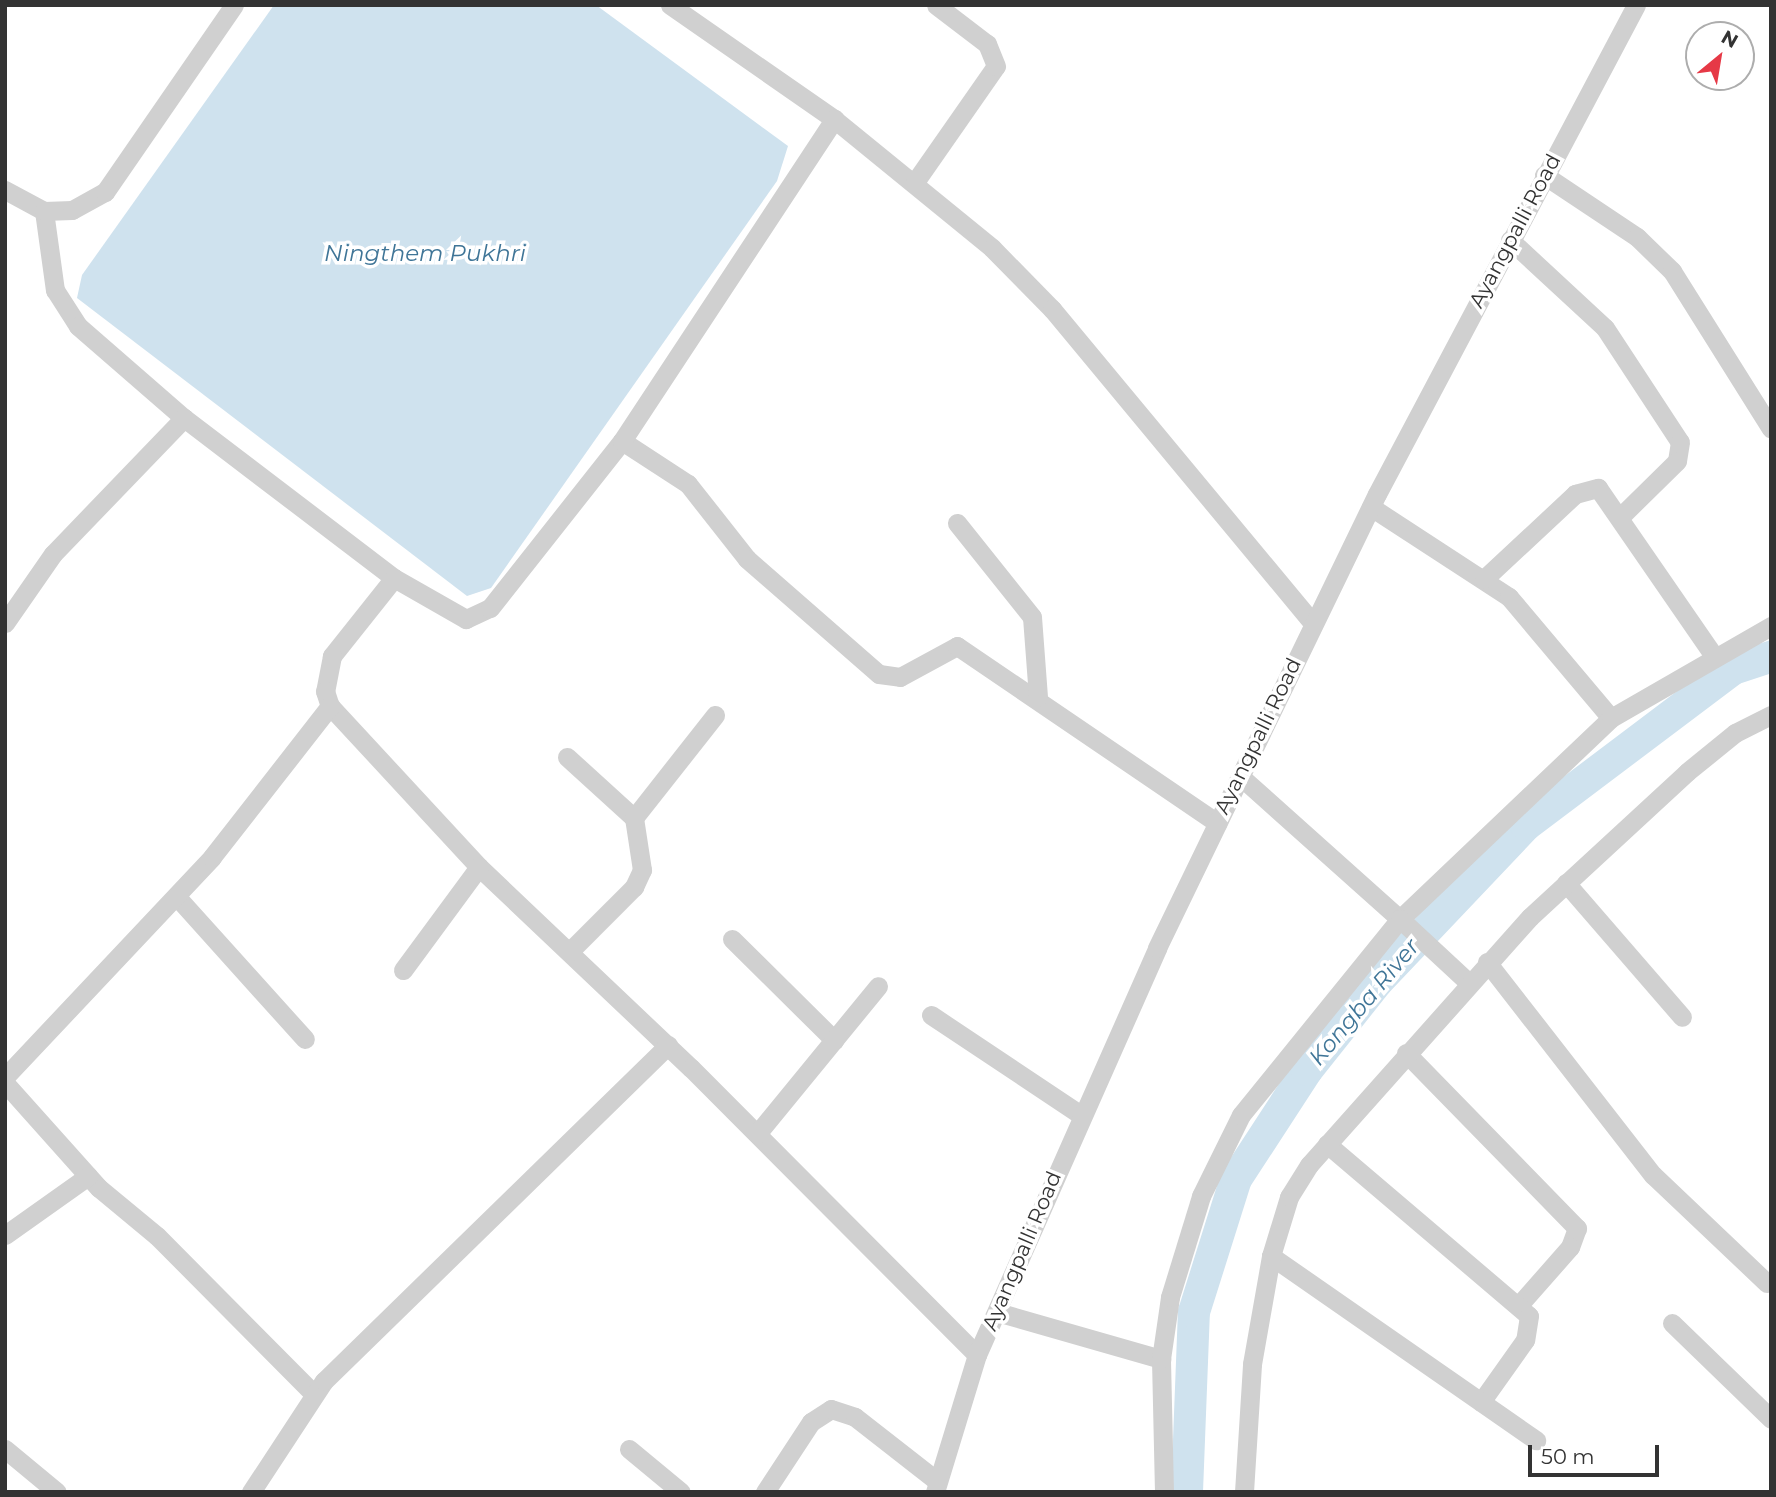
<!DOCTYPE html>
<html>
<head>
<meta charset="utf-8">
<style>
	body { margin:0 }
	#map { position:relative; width:1776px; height:1497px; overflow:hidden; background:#fff; font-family:Montserrat,sans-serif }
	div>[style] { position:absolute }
	.water>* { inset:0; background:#cfe2ee }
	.river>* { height:32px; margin:-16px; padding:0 16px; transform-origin:16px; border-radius:16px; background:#cfe2ee }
	.minor>* { height:19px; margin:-9.5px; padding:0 9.5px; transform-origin:9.5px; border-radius:9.5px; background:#d0d0d0 }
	span { translate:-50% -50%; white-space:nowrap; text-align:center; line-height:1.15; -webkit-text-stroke:7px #fff; paint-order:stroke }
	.street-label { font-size:21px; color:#333 }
	.water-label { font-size:23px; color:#3f7597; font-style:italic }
	.frame { position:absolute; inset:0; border:7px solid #333; pointer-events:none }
	.north { position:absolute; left:1685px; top:21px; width:70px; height:70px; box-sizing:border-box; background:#fff; border:2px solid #adadad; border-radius:50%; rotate:30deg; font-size:19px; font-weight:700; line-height:28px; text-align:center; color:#333 }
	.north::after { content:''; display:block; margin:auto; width:24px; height:32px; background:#e63946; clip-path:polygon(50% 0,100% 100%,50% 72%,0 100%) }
	.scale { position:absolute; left:1528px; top:1445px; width:131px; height:32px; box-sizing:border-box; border:4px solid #333; border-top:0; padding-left:9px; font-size:21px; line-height:24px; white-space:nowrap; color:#333; -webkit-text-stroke:5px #fff; paint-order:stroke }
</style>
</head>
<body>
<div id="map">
	<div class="water">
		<div style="clip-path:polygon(274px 5px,596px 5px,788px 146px,777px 181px,491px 588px,467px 596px,77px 298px,82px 275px)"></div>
	</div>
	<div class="river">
		<div style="left:1187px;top:1492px;width:180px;rotate:-87.8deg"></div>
		<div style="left:1194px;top:1312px;width:139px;rotate:-72.5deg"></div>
		<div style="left:1236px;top:1179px;width:130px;rotate:-56.9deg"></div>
		<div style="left:1307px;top:1070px;width:112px;rotate:-51.5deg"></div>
		<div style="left:1377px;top:982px;width:216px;rotate:-46.5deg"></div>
		<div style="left:1526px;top:825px;width:259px;rotate:-37deg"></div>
		<div style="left:1733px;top:669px;width:40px;rotate:-18deg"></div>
	</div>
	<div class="minor">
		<div style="left:670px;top:5px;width:200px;rotate:34.8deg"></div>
		<div style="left:834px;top:119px;width:204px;rotate:39.2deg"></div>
		<div style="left:992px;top:248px;width:86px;rotate:45.5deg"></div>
		<div style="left:1052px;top:309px;width:407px;rotate:50.3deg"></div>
		<div style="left:1544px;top:175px;width:112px;rotate:33.7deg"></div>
		<div style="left:1637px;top:237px;width:49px;rotate:44.2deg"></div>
		<div style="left:1672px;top:271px;width:186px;rotate:57.9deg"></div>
		<div style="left:915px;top:182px;width:141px;rotate:-55.1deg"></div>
		<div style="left:996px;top:66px;width:24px;rotate:-112deg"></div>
		<div style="left:987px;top:44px;width:64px;rotate:-142.6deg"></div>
		<div style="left:5px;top:190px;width:44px;rotate:28.3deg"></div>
		<div style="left:44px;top:211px;width:80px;rotate:82.1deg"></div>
		<div style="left:55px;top:290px;width:43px;rotate:57.4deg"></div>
		<div style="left:78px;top:326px;width:140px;rotate:41deg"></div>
		<div style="left:184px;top:418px;width:264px;rotate:37.3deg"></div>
		<div style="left:394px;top:578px;width:100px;rotate:128.5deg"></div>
		<div style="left:332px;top:656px;width:36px;rotate:101deg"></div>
		<div style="left:325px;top:691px;width:16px;rotate:72deg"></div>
		<div style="left:330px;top:706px;width:219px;rotate:47.2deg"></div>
		<div style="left:479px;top:867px;width:292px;rotate:43.5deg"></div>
		<div style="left:691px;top:1068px;width:405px;rotate:45.1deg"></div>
		<div style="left:44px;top:211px;width:28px;rotate:-2deg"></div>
		<div style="left:72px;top:210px;width:38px;rotate:-29deg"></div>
		<div style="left:105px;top:192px;width:227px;rotate:-55.4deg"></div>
		<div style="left:1510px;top:240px;width:129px;rotate:42.8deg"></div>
		<div style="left:1605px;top:328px;width:136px;rotate:56.7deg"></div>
		<div style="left:1680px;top:442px;width:19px;rotate:99deg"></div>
		<div style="left:1677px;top:461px;width:78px;rotate:135.5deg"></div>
		<div style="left:622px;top:441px;width:79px;rotate:33.1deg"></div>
		<div style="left:688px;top:484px;width:95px;rotate:51.8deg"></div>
		<div style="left:747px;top:559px;width:175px;rotate:41.1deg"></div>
		<div style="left:879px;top:674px;width:21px;rotate:8deg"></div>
		<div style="left:900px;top:677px;width:65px;rotate:-28.5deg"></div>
		<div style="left:957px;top:646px;width:315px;rotate:34.2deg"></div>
		<div style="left:1371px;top:507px;width:165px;rotate:33.1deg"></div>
		<div style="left:1509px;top:597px;width:158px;rotate:49.9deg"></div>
		<div style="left:957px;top:523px;width:120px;rotate:51.4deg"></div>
		<div style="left:1032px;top:617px;width:80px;rotate:85.7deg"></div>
		<div style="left:394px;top:578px;width:83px;rotate:29.7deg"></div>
		<div style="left:466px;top:619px;width:26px;rotate:-25deg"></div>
		<div style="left:490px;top:608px;width:213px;rotate:-51.7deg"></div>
		<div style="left:622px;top:441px;width:386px;rotate:-56.6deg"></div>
		<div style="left:1484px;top:579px;width:125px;rotate:-43deg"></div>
		<div style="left:1575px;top:494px;width:24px;rotate:-15deg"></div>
		<div style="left:1598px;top:488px;width:204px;rotate:55.4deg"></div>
		<div style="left:5px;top:623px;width:84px;rotate:-55.2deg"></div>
		<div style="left:53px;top:554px;width:189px;rotate:-46.1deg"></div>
		<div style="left:567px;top:757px;width:91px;rotate:42.3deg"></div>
		<div style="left:1241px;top:777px;width:213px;rotate:41.8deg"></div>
		<div style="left:1400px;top:919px;width:291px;rotate:-43.6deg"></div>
		<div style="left:1611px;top:718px;width:185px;rotate:-29.9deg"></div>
		<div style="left:1566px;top:883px;width:177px;rotate:49.1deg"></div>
		<div style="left:177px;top:897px;width:191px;rotate:48deg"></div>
		<div style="left:732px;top:939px;width:144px;rotate:44.7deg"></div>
		<div style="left:570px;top:951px;width:91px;rotate:-45deg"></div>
		<div style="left:634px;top:887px;width:19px;rotate:-65deg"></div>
		<div style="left:642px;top:870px;width:53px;rotate:-98.7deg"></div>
		<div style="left:634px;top:818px;width:131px;rotate:-51.8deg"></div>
		<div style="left:1487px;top:962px;width:270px;rotate:52.1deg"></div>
		<div style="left:1653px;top:1175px;width:157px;rotate:43.5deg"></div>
		<div style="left:403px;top:970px;width:128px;rotate:-53.6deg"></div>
		<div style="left:931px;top:1015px;width:180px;rotate:33.7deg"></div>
		<div style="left:1406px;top:1053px;width:245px;rotate:45.7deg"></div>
		<div style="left:1577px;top:1228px;width:20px;rotate:110deg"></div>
		<div style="left:1570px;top:1247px;width:76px;rotate:131.3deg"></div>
		<div style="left:5px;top:1077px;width:302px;rotate:-46.7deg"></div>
		<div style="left:212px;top:857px;width:192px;rotate:-52deg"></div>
		<div style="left:5px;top:1083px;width:141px;rotate:48.2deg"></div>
		<div style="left:99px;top:1188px;width:75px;rotate:39.6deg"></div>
		<div style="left:157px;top:1236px;width:223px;rotate:45.2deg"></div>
		<div style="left:757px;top:1134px;width:191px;rotate:-50.7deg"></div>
		<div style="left:1327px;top:1144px;width:265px;rotate:40.4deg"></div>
		<div style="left:1529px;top:1316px;width:24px;rotate:99deg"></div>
		<div style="left:1525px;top:1340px;width:76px;rotate:125.4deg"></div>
		<div style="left:5px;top:1235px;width:102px;rotate:-35.4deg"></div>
		<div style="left:1271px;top:1256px;width:323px;rotate:34.8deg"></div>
		<div style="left:997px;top:1312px;width:171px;rotate:16deg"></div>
		<div style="left:1672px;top:1323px;width:138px;rotate:44.1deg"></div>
		<div style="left:5px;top:1449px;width:67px;rotate:39.6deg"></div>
		<div style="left:629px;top:1449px;width:67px;rotate:39.6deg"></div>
		<div style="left:251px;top:1492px;width:133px;rotate:-56.7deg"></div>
		<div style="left:324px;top:1381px;width:481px;rotate:-44.3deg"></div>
		<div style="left:765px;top:1492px;width:84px;rotate:-56.7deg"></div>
		<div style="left:811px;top:1422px;width:24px;rotate:-33deg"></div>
		<div style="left:831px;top:1409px;width:25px;rotate:18deg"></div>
		<div style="left:855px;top:1417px;width:104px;rotate:38deg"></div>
		<div style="left:935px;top:1492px;width:143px;rotate:-73deg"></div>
		<div style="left:977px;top:1355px;width:445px;rotate:-66.1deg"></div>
		<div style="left:1157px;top:948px;width:504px;rotate:-64.15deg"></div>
		<div style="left:1377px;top:494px;width:553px;rotate:-62.09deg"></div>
		<div style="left:1164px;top:1492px;width:133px;rotate:-91.3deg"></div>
		<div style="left:1161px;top:1359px;width:63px;rotate:-81.7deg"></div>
		<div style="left:1170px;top:1297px;width:106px;rotate:-72.9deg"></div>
		<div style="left:1201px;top:1196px;width:90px;rotate:-63.7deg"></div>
		<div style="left:1241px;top:1115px;width:252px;rotate:-51deg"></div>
		<div style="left:1400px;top:919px;width:93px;rotate:42.8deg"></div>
		<div style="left:1244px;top:1492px;width:128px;rotate:-86.4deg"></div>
		<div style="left:1252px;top:1364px;width:110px;rotate:-80deg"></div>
		<div style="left:1271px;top:1256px;width:62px;rotate:-73deg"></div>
		<div style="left:1289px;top:1197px;width:38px;rotate:-58deg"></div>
		<div style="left:1309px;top:1165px;width:332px;rotate:-48.3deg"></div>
		<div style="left:1530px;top:917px;width:214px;rotate:-42.7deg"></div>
		<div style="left:1687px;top:772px;width:62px;rotate:-39.1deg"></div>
		<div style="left:1735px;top:733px;width:40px;rotate:-26.6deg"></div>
	</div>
	<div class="street-label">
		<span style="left:1515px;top:231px;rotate:-62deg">Ayangpalli Road</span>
		<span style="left:1258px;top:736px;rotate:-64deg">Ayangpalli Road</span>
		<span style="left:1022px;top:1251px;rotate:-67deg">Ayangpalli Road</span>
	</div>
	<div class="water-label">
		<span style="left:425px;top:253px">Ningthem Pukhri</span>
		<span style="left:1364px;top:1002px;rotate:-50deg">Kongba River</span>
	</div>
	<div class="frame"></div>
	<div class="north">N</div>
	<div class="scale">50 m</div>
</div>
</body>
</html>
